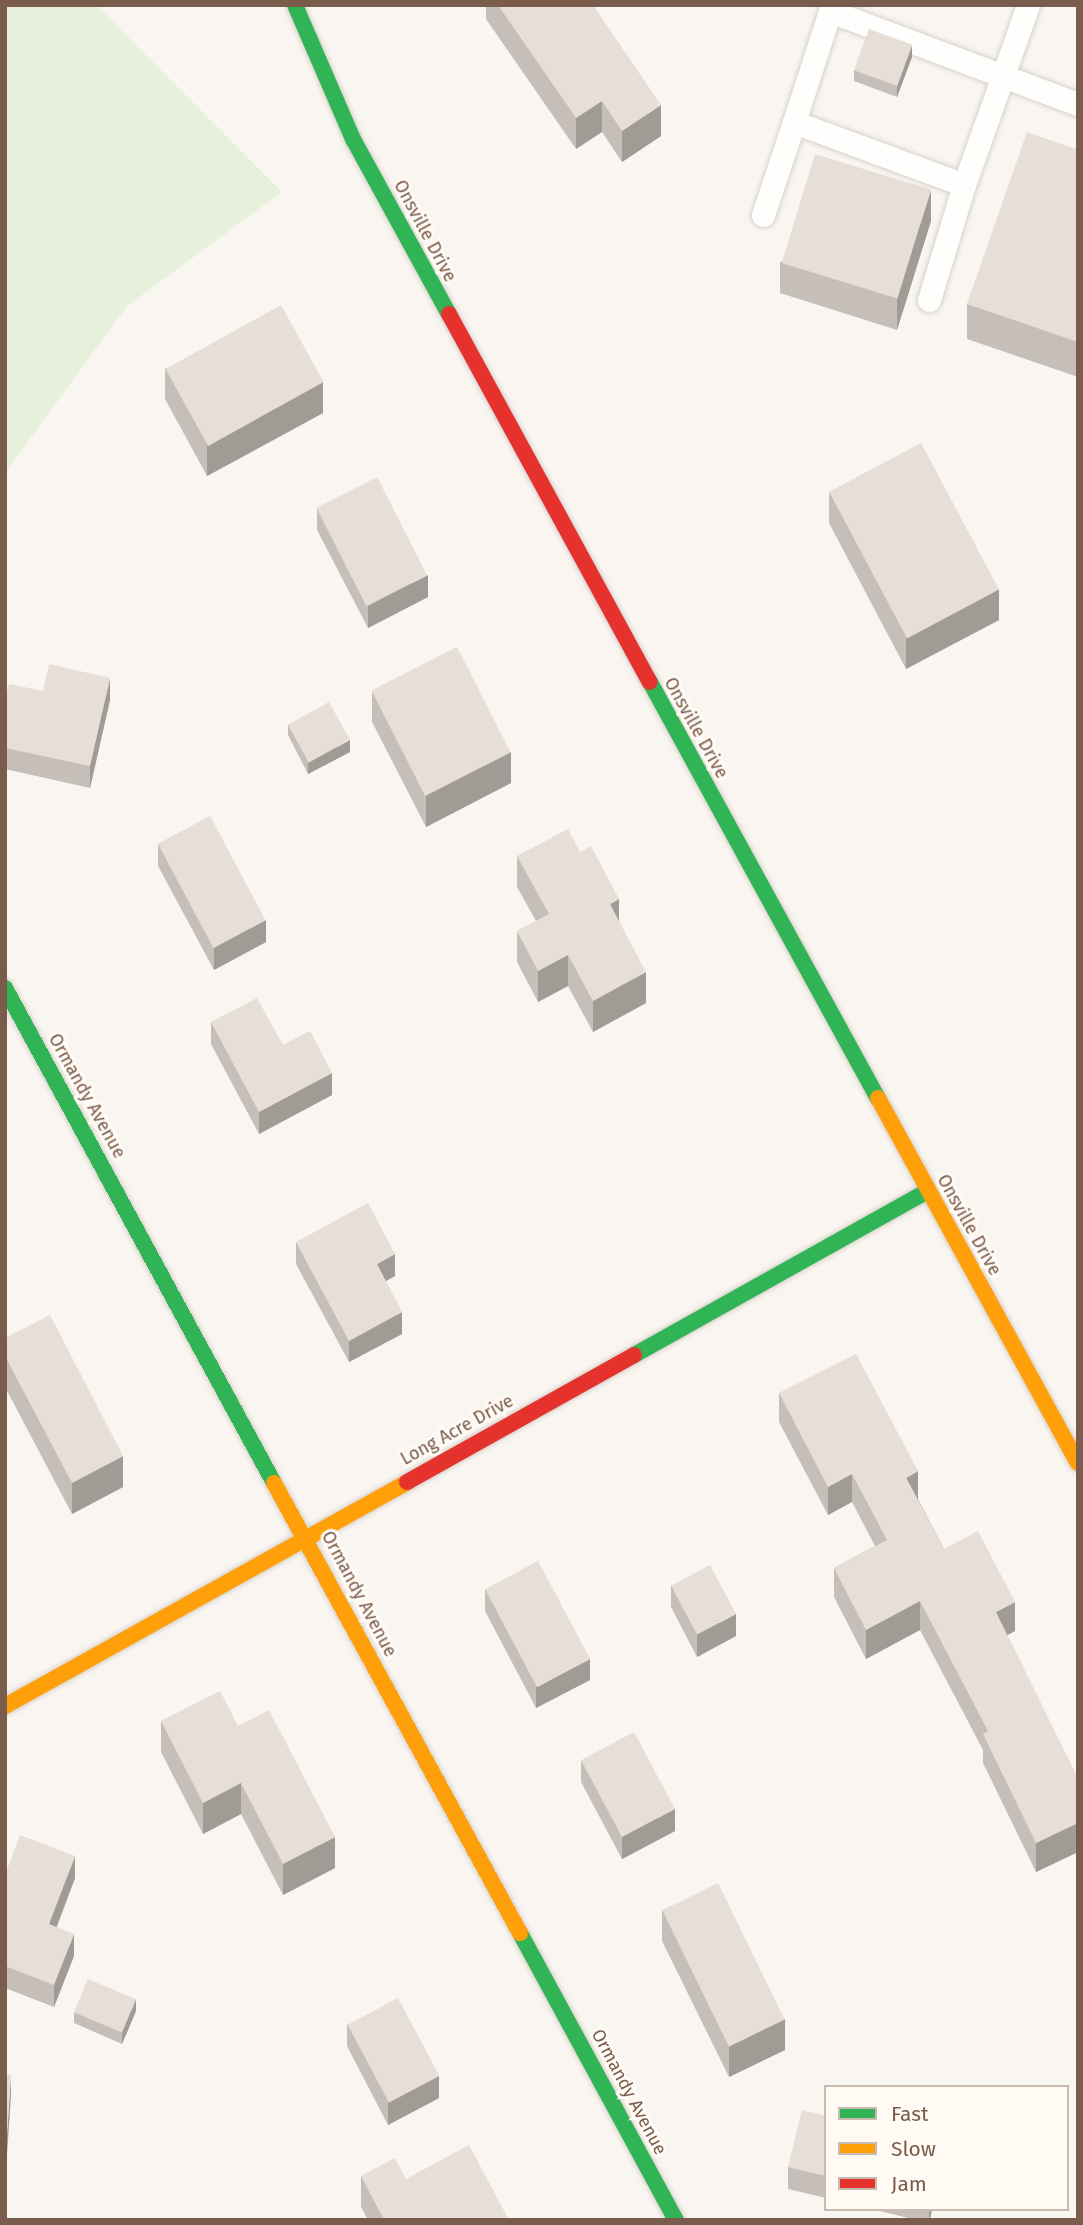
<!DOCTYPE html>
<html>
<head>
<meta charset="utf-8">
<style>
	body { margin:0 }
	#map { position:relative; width:1083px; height:2225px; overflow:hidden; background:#f9f5f0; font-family:"Fira Sans",sans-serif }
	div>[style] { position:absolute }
	.green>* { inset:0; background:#e7f0db }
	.roads { filter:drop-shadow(0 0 2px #d7d1cb) drop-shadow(0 0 2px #d7d1cb) }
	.lane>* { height:23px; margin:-11.5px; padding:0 11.5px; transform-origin:11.5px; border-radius:11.5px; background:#fefefd }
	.fast>* { height:16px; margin:-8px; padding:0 8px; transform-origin:8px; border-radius:8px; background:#30b455 }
	.slow>* { height:16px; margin:-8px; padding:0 8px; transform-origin:8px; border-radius:8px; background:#ff9f0a }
	.jam>* { height:16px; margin:-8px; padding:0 8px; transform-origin:8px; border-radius:8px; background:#e5322d }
	.wall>* { inset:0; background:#c6bfb9 }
	.shaded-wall>* { inset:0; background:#a19b96 }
	.building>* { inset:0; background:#e6ded7; transform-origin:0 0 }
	span { translate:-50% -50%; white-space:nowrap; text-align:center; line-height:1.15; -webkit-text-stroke:6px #fffaf3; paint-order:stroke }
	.street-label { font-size:18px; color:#7a5c4d }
	.frame { position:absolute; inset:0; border:7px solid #7a5c4d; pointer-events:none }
	.legend { position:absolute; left:824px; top:2085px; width:245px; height:126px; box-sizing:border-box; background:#fffaf3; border:2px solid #cabbb1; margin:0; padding:9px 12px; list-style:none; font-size:21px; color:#7a5c4d }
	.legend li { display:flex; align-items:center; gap:14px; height:35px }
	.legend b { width:35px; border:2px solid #cabbb1 }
</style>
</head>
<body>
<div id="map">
	<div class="green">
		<div style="clip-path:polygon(5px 5px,96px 5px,282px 192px,127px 306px,5px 473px)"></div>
	</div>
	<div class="roads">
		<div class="lane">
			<div style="left:832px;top:5px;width:123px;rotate:108deg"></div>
			<div style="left:794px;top:122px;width:181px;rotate:20.3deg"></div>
			<div style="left:964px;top:185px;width:191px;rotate:-70.4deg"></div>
			<div style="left:830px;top:11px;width:265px;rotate:20.6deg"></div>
			<div style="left:763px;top:215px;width:98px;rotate:-71.6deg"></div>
			<div style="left:929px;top:300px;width:120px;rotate:-73.1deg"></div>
		</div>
		<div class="fast">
			<div style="left:295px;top:5px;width:146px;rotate:66.6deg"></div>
			<div style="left:353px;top:139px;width:200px;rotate:61.3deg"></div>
			<div style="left:650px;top:682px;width:474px;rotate:61.3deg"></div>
			<div style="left:5px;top:988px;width:563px;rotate:61.48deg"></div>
			<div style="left:634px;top:1355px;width:337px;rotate:-29.2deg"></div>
			<div style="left:520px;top:1933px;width:327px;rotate:61.5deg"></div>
		</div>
		<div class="slow">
			<div style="left:878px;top:1098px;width:416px;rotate:61.3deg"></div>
			<div style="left:274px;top:1483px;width:513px;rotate:61.34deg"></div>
			<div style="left:5px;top:1706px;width:460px;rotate:-29.1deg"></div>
		</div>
		<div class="jam">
			<div style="left:449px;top:314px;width:419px;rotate:61.4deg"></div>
			<div style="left:407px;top:1482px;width:260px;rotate:-29.2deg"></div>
		</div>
	</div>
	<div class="wall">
		<div style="clip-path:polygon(486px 5px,593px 5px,661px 136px,622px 162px,602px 132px,576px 149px,486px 19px)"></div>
		<div style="clip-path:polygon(912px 57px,897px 97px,854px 81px,854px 70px)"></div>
		<div style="clip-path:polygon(1078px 150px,1078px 377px,967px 339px,967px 304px)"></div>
		<div style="clip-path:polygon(931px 221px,897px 330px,780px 293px,780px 262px)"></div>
		<div style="clip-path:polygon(165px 368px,323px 413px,207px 476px,165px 399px)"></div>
		<div style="clip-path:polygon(829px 492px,999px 620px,906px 669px,829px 523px)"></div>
		<div style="clip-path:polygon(317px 508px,428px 597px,368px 628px,317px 530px)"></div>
		<div style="clip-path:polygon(372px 691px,511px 783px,426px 827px,372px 722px)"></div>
		<div style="clip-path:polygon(5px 700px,110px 700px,90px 788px,5px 769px)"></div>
		<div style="clip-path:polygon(288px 724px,350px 752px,308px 774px,288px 735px)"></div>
		<div style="clip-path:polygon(158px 844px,266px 942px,214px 970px,158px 866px)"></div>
		<div style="clip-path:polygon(517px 856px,619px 922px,646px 1003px,593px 1032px,568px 986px,538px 1002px,517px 962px,517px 931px,536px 921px,517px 887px)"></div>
		<div style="clip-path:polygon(211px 1022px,283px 1045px,332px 1095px,259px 1134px,211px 1044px)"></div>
		<div style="clip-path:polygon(296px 1242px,395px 1276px,386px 1281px,402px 1334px,349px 1362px,296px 1264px)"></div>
		<div style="clip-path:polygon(5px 1338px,123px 1487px,72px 1514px,5px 1387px)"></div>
		<div style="clip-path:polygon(779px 1393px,918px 1499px,944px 1549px,1015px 1631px,1007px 1635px,1078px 1779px,1078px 1852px,1036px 1872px,983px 1763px,983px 1750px,920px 1630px,866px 1659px,834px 1597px,834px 1568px,875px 1546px,852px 1502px,828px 1515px,779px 1422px)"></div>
		<div style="clip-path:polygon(671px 1585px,736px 1636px,697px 1657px,671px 1607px)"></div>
		<div style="clip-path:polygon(485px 1589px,590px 1680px,536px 1708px,485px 1611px)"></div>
		<div style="clip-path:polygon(161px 1721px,238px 1726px,335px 1868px,283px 1895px,241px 1814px,203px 1834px,161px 1752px)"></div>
		<div style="clip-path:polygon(581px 1761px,675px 1831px,622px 1859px,581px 1782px)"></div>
		<div style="clip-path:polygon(5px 1875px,75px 1878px,57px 1927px,74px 1956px,54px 2007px,5px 1988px)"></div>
		<div style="clip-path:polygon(662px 1910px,785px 2050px,729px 2077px,662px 1941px)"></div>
		<div style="clip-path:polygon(136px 2011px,122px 2044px,74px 2023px,74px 2012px)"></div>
		<div style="clip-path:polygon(347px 2024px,439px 2098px,388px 2125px,347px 2046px)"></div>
		<div style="clip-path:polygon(826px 2116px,826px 2198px,788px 2189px,788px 2167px)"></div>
		<div style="clip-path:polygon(361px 2176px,406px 2179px,509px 2220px,368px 2220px,361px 2207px)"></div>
		<div style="clip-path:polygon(872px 2209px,932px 2209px,930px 2220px,916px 2220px)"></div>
	</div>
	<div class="shaded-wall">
		<div style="clip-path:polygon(912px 45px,912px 57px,897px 97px,897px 85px)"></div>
		<div style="clip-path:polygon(602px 101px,602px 132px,576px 149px,576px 118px)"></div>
		<div style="clip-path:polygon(661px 105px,661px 136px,622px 162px,622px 131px)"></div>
		<div style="clip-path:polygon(931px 190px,931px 221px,897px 330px,897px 299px)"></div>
		<div style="clip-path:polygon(323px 382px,323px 413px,207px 476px,207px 445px)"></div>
		<div style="clip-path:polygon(428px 575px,428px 597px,368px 628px,368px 606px)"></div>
		<div style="clip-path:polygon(999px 589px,999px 620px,906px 669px,906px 638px)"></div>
		<div style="clip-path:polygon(110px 678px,110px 700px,90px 788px,90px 766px)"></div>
		<div style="clip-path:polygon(350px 740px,350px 752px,308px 774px,308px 763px)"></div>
		<div style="clip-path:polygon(511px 752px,511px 783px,426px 827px,426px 796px)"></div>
		<div style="clip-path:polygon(619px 899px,619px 930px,610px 904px)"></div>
		<div style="clip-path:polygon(266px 920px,266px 942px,214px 970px,214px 948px)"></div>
		<div style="clip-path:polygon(568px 955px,568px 986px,538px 1002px,538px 971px)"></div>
		<div style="clip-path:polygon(646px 972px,646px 1003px,593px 1032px,593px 1001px)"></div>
		<div style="clip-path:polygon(332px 1073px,332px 1095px,259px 1134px,259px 1112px)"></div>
		<div style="clip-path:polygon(395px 1254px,395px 1276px,377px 1286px,377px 1264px)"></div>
		<div style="clip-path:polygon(402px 1312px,402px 1334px,349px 1362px,349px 1341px)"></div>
		<div style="clip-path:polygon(123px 1456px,123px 1487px,72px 1514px,72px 1483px)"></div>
		<div style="clip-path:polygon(918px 1471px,918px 1500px,906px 1478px)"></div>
		<div style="clip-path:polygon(852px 1474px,852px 1502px,828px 1515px,828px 1487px)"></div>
		<div style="clip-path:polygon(920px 1601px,920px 1630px,866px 1659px,866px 1630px)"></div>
		<div style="clip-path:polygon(1015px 1602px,1015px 1631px,996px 1641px,996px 1612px)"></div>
		<div style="clip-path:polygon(736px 1614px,736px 1636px,697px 1657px,697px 1635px)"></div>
		<div style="clip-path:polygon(590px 1659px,590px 1680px,536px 1708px,536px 1686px)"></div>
		<div style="clip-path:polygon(241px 1783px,241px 1814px,203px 1834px,203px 1803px)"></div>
		<div style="clip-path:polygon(675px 1809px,675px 1831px,622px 1859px,622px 1837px)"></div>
		<div style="clip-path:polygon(1078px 1823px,1078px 1852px,1036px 1872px,1036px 1843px)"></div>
		<div style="clip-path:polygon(335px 1837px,335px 1868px,283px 1895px,283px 1864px)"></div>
		<div style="clip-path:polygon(75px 1856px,75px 1878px,49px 1946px,49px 1924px)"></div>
		<div style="clip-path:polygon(74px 1934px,74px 1956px,54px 2007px,54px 1985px)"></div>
		<div style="clip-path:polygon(136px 1999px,136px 2011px,122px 2044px,122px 2033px)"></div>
		<div style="clip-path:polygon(785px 2019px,785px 2050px,729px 2077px,729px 2046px)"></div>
		<div style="clip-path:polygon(11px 2075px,11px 2096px,5px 2184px,5px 2162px)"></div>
		<div style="clip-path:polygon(439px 2076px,439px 2098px,388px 2125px,388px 2103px)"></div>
		<div style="clip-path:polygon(929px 2209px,932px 2209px,930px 2220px,929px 2220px)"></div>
	</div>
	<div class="building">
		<div style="clip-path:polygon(498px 5px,593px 5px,661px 105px,622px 131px,602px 101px,576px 118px)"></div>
		<div style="left:869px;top:29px;width:46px;height:44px;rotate:20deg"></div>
		<div style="clip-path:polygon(1027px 132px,1078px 150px,1078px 342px,967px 304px)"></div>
		<div style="left:815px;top:154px;width:121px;height:114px;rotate:17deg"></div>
		<div style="left:281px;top:305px;width:88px;height:132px;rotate:61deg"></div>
		<div style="left:921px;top:443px;width:166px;height:104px;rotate:62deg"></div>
		<div style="left:377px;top:477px;width:110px;height:68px;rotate:63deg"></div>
		<div style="left:457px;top:647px;width:118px;height:96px;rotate:63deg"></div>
		<div style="clip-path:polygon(49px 664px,110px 678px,90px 766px,5px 748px,5px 700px,9px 684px,43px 691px)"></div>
		<div style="left:329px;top:702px;width:43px;height:47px;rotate:61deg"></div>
		<div style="left:210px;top:816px;width:118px;height:59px;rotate:62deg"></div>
		<div style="clip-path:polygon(568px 829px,580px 852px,591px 846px,619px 899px,610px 904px,646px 972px,593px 1001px,568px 955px,538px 971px,517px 931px,549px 914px,517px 856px)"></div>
		<div style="clip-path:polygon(257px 998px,283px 1045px,310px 1031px,332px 1073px,259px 1112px,211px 1022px)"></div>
		<div style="clip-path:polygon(368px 1203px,395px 1254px,377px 1264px,402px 1312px,349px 1341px,296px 1242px)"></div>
		<div style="clip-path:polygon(50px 1315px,123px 1456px,72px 1483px,5px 1356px,5px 1338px)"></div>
		<div style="clip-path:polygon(856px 1354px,918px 1471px,906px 1478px,944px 1549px,978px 1531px,1015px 1602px,996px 1612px,1078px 1779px,1078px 1823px,1036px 1843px,983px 1734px,988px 1731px,920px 1601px,866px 1630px,834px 1568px,887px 1540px,852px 1474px,828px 1487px,779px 1393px)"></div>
		<div style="left:538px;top:1561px;width:111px;height:60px;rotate:62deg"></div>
		<div style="left:710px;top:1565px;width:55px;height:44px;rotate:62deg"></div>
		<div style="clip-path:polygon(220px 1691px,238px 1726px,269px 1710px,335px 1837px,283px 1864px,241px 1783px,203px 1803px,161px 1721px)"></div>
		<div style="left:634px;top:1732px;width:87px;height:60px;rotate:62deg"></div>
		<div style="clip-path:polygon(20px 1835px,75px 1856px,49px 1924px,74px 1934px,54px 1985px,5px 1966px,5px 1875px)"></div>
		<div style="left:718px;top:1883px;width:152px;height:62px;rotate:64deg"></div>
		<div style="left:88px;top:1979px;width:52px;height:36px;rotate:23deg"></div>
		<div style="left:398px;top:1998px;width:88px;height:57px;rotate:62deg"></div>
		<div style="clip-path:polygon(5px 2074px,11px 2075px,5px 2162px)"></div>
		<div style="clip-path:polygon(802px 2110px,826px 2116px,826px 2176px,788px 2167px)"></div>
		<div style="clip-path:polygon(469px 2145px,509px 2220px,384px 2220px,361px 2176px,395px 2158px,406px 2179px)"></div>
	</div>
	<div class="street-label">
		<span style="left:425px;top:231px;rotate:62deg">Onsville Drive</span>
		<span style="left:696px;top:728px;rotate:61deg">Onsville Drive</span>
		<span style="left:87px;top:1096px;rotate:61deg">Ormandy Avenue</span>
		<span style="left:969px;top:1225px;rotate:61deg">Onsville Drive</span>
		<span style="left:457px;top:1430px;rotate:-29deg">Long Acre Drive</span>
		<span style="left:359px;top:1594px;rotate:62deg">Ormandy Avenue</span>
		<span style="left:629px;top:2092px;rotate:62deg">Ormandy Avenue</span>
	</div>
	<div class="frame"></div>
	<ul class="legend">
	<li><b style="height:9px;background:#30b455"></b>Fast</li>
	<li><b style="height:9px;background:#ff9f0a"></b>Slow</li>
	<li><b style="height:9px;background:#e5322d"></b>Jam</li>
	</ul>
</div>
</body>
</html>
